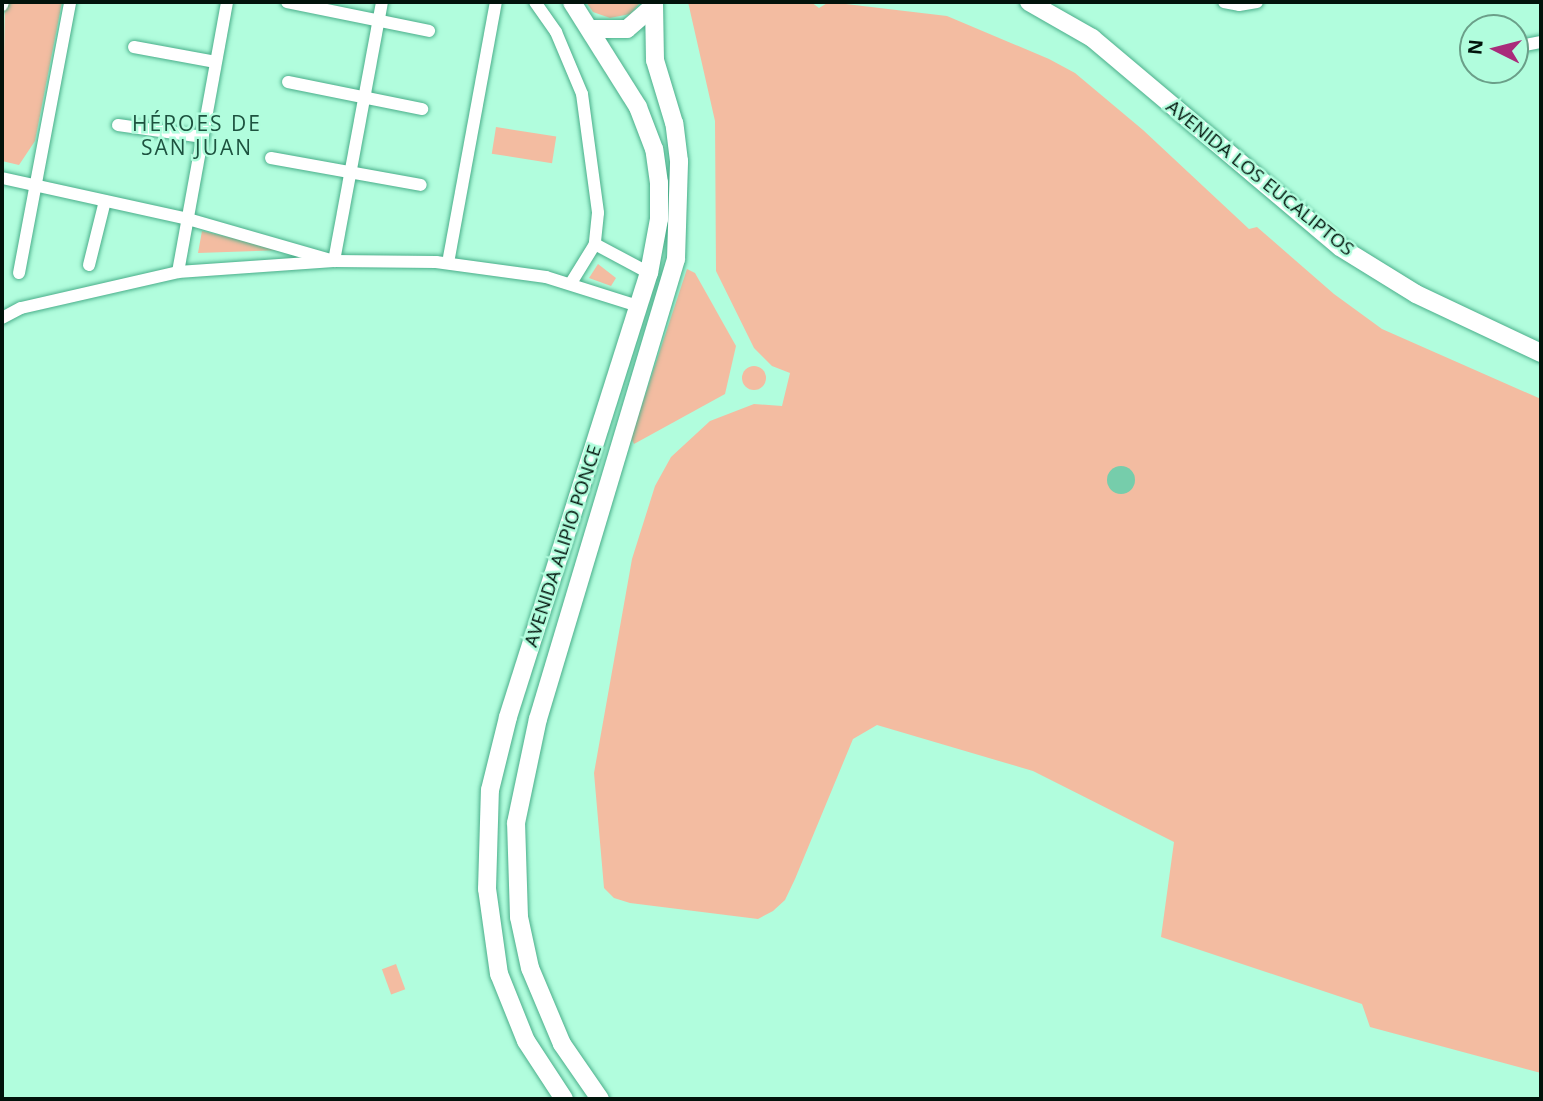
<!DOCTYPE html>
<html>
<head>
<meta charset="utf-8">
<style>
	body { margin:0 }
	#map { position:relative; width:1543px; height:1101px; overflow:hidden; background:#b1fddd; font-family:"Open Sans",sans-serif }
	div>[style] { position:absolute }
	.green>* { inset:0; background:#f3bca1; transform-origin:0 0 }
	.round { border-radius:50% }
	.water>* { inset:0; background:#76cdab }
	.roads { filter:drop-shadow(0 0 2px #4aae8a) drop-shadow(0 0 2px #4aae8a) }
	.street>* { height:12px; margin:-6px; padding:0 6px; transform-origin:6px; border-radius:6px; background:#fff }
	.secondary>* { height:18px; margin:-9px; padding:0 9px; transform-origin:9px; border-radius:9px; background:#fff }
	span { translate:-50% -50%; white-space:nowrap; text-align:center; line-height:1.15; -webkit-text-stroke:5px #b1fddd; paint-order:stroke }
	.street-label { font-size:19px; color:#01130b }
	.neighbourhood-label { font-size:21px; color:#1d523f; letter-spacing:2px }
	.frame { position:absolute; inset:0; border:4px solid #01130b; pointer-events:none }
	.north { position:absolute; left:1459px; top:14px; width:70px; height:70px; box-sizing:border-box; background:#b1fddd; border:2px solid #6b9f89; border-radius:50%; rotate:276deg; font-size:19px; font-weight:700; line-height:28px; text-align:center; color:#01130b }
	.north::after { content:''; display:block; margin:auto; width:24px; height:32px; background:#a92b7a; clip-path:polygon(50% 0,100% 100%,50% 72%,0 100%) }
</style>
</head>
<body>
<div id="map">
	<div class="green">
		<div style="clip-path:polygon(5px 2px,62px 2px,35px 141px,19px 165px,2px 161px)"></div>
		<div style="clip-path:polygon(586px 2px,641px 2px,630px 14px,610px 18px,593px 12px)"></div>
		<div style="clip-path:polygon(688px 2px,811px 2px,819px 8px,829px 2px,947px 16px,1049px 59px,1075px 73px,1143px 130px,1249px 229px,1257px 227px,1334px 294px,1382px 329px,1541px 399px,1541px 1073px,1370px 1027px,1362px 1004px,1161px 937px,1174px 842px,1033px 771px,877px 725px,853px 739px,795px 879px,785px 900px,773px 911px,758px 919px,630px 903px,614px 898px,604px 888px,594px 773px,632px 559px,655px 486px,671px 457px,710px 421px,754px 404px,782px 406px,790px 373px,772px 366px,754px 348px,716px 271px,715px 121px)"></div>
		<div style="left:496px;top:127px;width:61px;height:27px;rotate:9deg"></div>
		<div style="clip-path:polygon(202px 231px,285px 250px,198px 253px)"></div>
		<div style="clip-path:polygon(598px 264px,616px 278px,611px 286px,589px 278px)"></div>
		<div style="clip-path:polygon(687px 269px,695px 273px,736px 346px,725px 394px,634px 444px,631px 438px)"></div>
		<div class="round" style="left:742px;top:366px;width:24px;height:24px"></div>
		<div style="left:396px;top:964px;width:27px;height:15px;rotate:70deg"></div>
	</div>
	<div class="water">
		<div class="round" style="left:1107px;top:466px;width:28px;height:28px"></div>
	</div>
	<div class="roads">
		<div class="street">
			<div style="left:287px;top:2px;width:145px;rotate:11.5deg"></div>
			<div style="left:535px;top:2px;width:37px;rotate:55deg"></div>
			<div style="left:556px;top:32px;width:67px;rotate:67.2deg"></div>
			<div style="left:582px;top:94px;width:120px;rotate:82.3deg"></div>
			<div style="left:598px;top:213px;width:31px;rotate:96deg"></div>
			<div style="left:595px;top:244px;width:61px;rotate:28.2deg"></div>
			<div style="left:1224px;top:2px;width:15px;rotate:11deg"></div>
			<div style="left:1239px;top:5px;width:18px;rotate:-9deg"></div>
			<div style="left:2px;top:5px;width:3px;rotate:-72deg"></div>
			<div style="left:134px;top:47px;width:83px;rotate:10.4deg"></div>
			<div style="left:1515px;top:47px;width:26px;rotate:-11deg"></div>
			<div style="left:288px;top:82px;width:137px;rotate:11.4deg"></div>
			<div style="left:118px;top:125px;width:86px;rotate:8deg"></div>
			<div style="left:271px;top:158px;width:152px;rotate:10.2deg"></div>
			<div style="left:2px;top:178px;width:190px;rotate:12.4deg"></div>
			<div style="left:188px;top:219px;width:152px;rotate:16deg"></div>
			<div style="left:334px;top:261px;width:102px;rotate:0.6deg"></div>
			<div style="left:436px;top:262px;width:111px;rotate:7.8deg"></div>
			<div style="left:546px;top:277px;width:96px;rotate:17.5deg"></div>
			<div style="left:448px;top:263px;width:265px;rotate:-79.6deg"></div>
			<div style="left:89px;top:265px;width:66px;rotate:-76deg"></div>
			<div style="left:178px;top:272px;width:274px;rotate:-79.7deg"></div>
			<div style="left:19px;top:273px;width:276px;rotate:-79.3deg"></div>
			<div style="left:571px;top:283px;width:46px;rotate:-58.4deg"></div>
			<div style="left:2px;top:318px;width:21px;rotate:-28deg"></div>
			<div style="left:21px;top:308px;width:161px;rotate:-12.9deg"></div>
			<div style="left:178px;top:272px;width:156px;rotate:-4deg"></div>
			<div style="left:334px;top:261px;width:263px;rotate:-79.5deg"></div>
		</div>
		<div class="secondary">
			<div style="left:1029px;top:2px;width:73px;rotate:29.7deg"></div>
			<div style="left:1092px;top:38px;width:324px;rotate:40.1deg"></div>
			<div style="left:1340px;top:247px;width:89px;rotate:31.7deg"></div>
			<div style="left:1416px;top:294px;width:138px;rotate:25.3deg"></div>
			<div style="left:590px;top:29px;width:37px"></div>
			<div style="left:627px;top:29px;width:35px;rotate:-41deg"></div>
			<div style="left:564px;top:1099px;width:69px;rotate:-123.2deg"></div>
			<div style="left:526px;top:1041px;width:72px;rotate:-111.9deg"></div>
			<div style="left:499px;top:974px;width:86px;rotate:-98deg"></div>
			<div style="left:487px;top:889px;width:99px;rotate:-88.3deg"></div>
			<div style="left:490px;top:790px;width:75px;rotate:-76.1deg"></div>
			<div style="left:508px;top:717px;width:466px;rotate:-72.4deg"></div>
			<div style="left:649px;top:273px;width:55px;rotate:-79.5deg"></div>
			<div style="left:659px;top:219px;width:36px;rotate:-90deg"></div>
			<div style="left:659px;top:183px;width:34px;rotate:-98deg"></div>
			<div style="left:654px;top:149px;width:45px;rotate:-110.9deg"></div>
			<div style="left:638px;top:107px;width:124px;rotate:-122.2deg"></div>
			<div style="left:600px;top:1099px;width:67px;rotate:-124.6deg"></div>
			<div style="left:562px;top:1044px;width:82px;rotate:-112.8deg"></div>
			<div style="left:530px;top:968px;width:52px;rotate:-102.2deg"></div>
			<div style="left:519px;top:917px;width:94px;rotate:-91.8deg"></div>
			<div style="left:516px;top:823px;width:106px;rotate:-78.1deg"></div>
			<div style="left:538px;top:719px;width:480px;rotate:-73.3deg"></div>
			<div style="left:676px;top:259px;width:98px;rotate:-88.2deg"></div>
			<div style="left:679px;top:161px;width:38px;rotate:-97deg"></div>
			<div style="left:674px;top:123px;width:66px;rotate:-106.8deg"></div>
			<div style="left:655px;top:60px;width:58px;rotate:-91deg"></div>
		</div>
	</div>
	<div class="street-label">
		<span style="left:1260px;top:178px;rotate:39deg">AVENIDA LOS EUCALIPTOS</span>
		<span style="left:563px;top:546px;rotate:-72deg">AVENIDA ALIPIO PONCE</span>
	</div>
	<div class="neighbourhood-label">
		<span style="left:197px;top:135px">HÉROES DE<br>SAN JUAN</span>
	</div>
	<div class="frame"></div>
	<div class="north">N</div>
</div>
</body>
</html>
